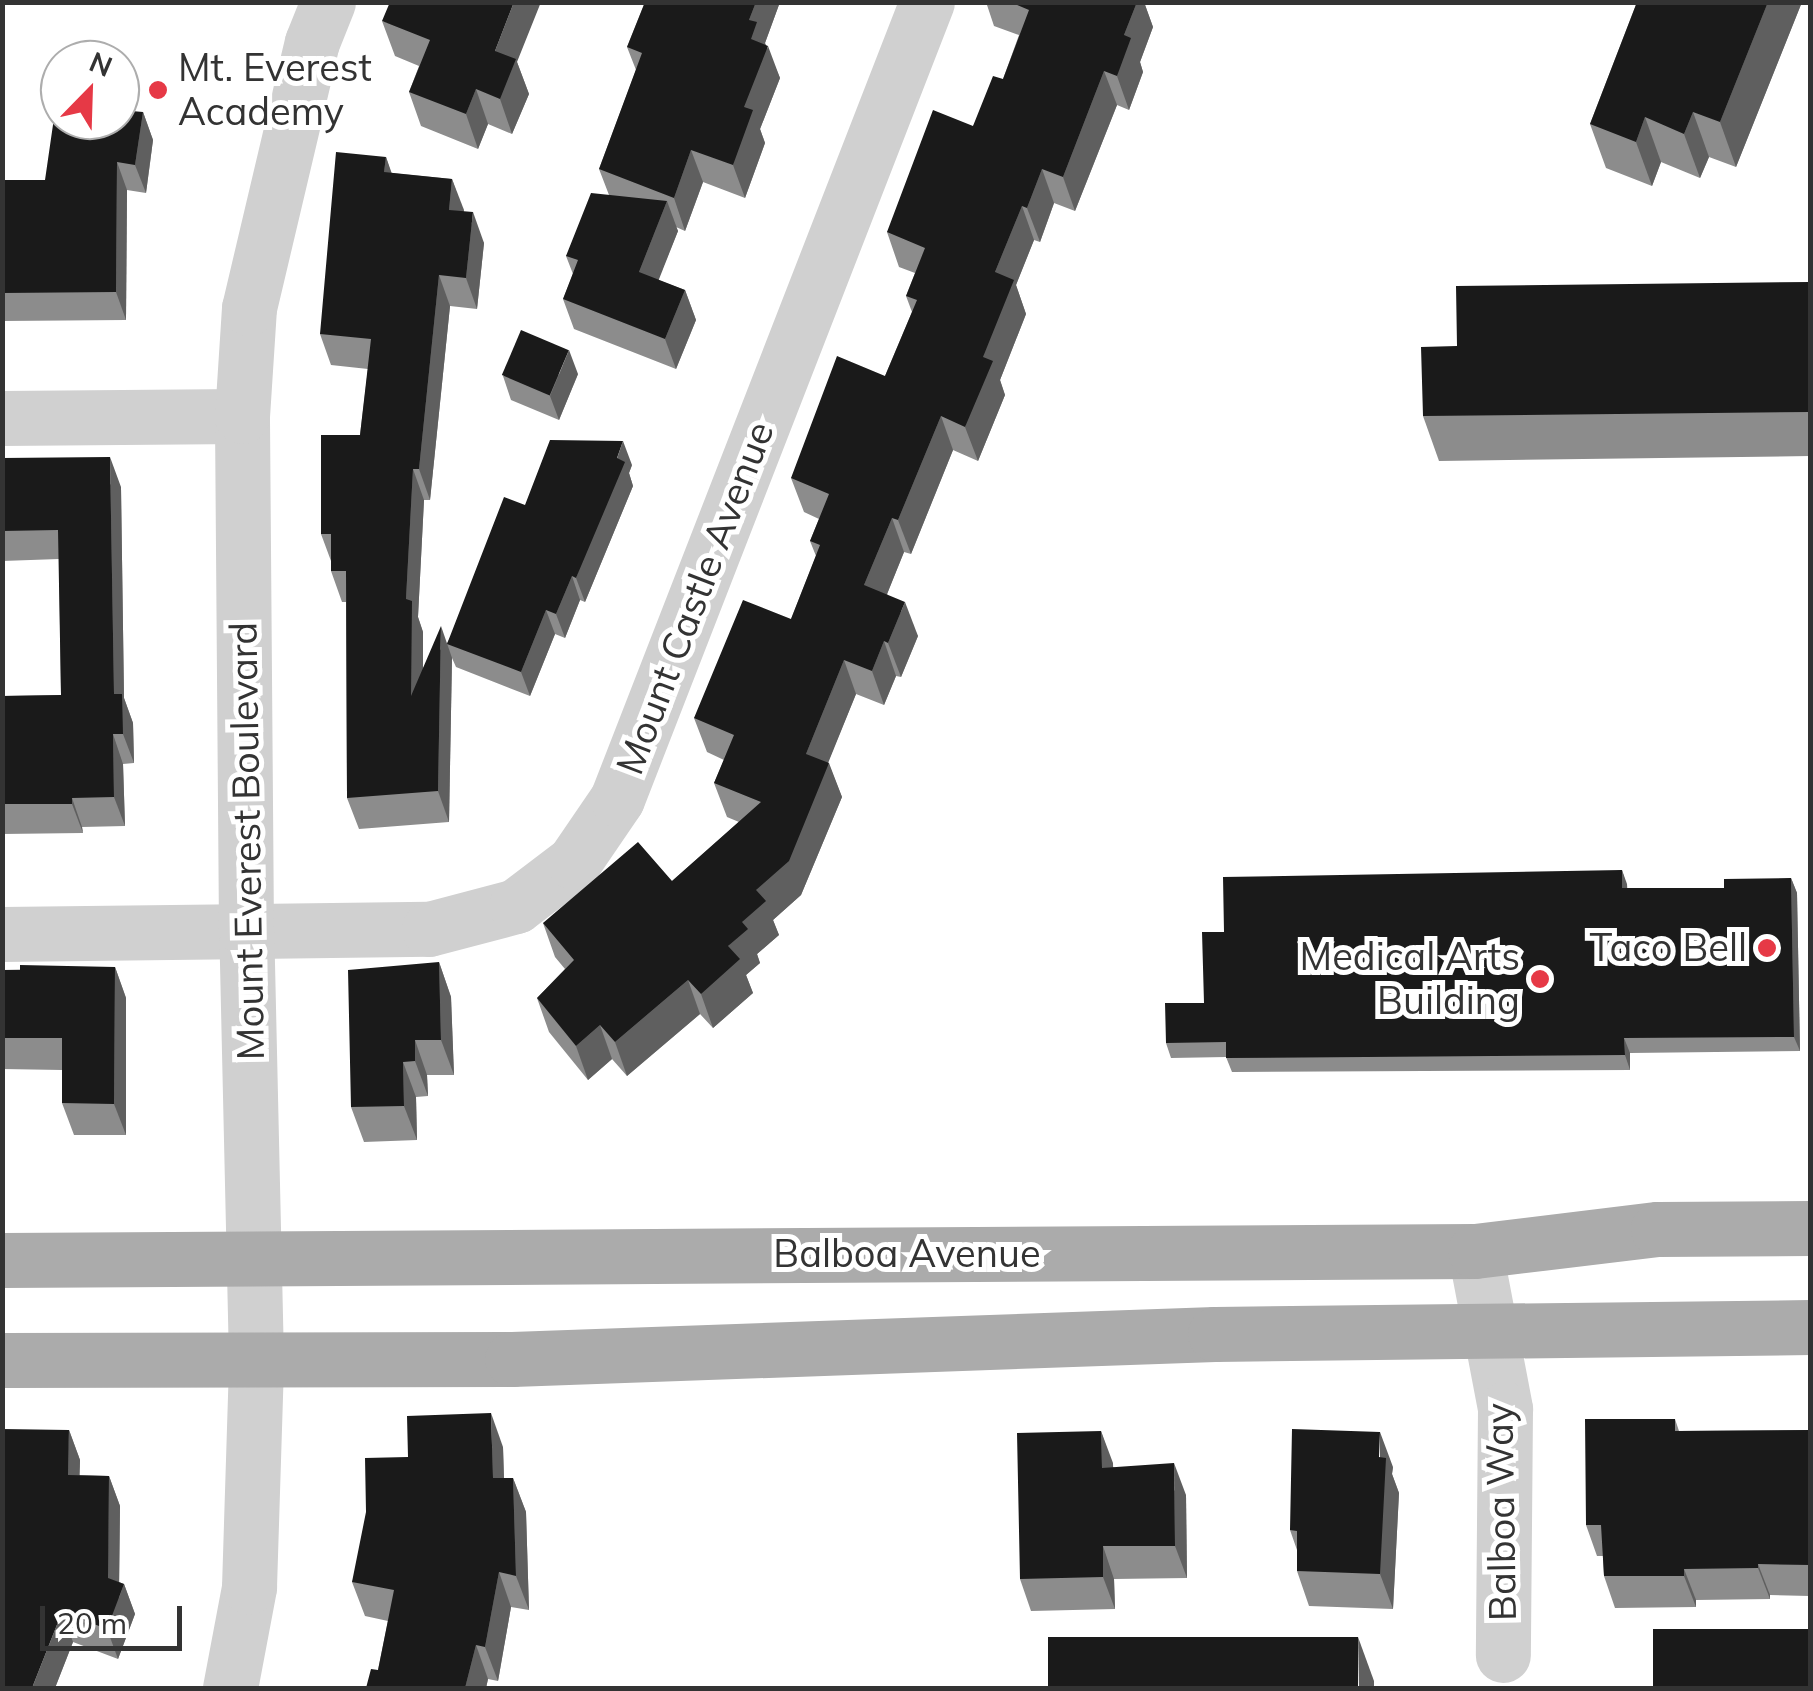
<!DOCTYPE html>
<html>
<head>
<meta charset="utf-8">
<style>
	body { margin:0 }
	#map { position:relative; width:1813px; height:1691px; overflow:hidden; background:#fff; font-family:Mulish,sans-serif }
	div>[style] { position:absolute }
	.minor>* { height:55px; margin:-27.5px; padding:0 27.5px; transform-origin:27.5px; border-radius:27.5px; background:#d0d0d0 }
	.major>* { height:55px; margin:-27.5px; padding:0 27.5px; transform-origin:27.5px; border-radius:27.5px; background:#ababab }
	.wall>* { inset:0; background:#8c8c8c }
	.shaded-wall>* { inset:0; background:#5f5f5f }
	.building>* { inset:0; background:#1a1a1a; transform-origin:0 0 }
	.dots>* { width:28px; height:28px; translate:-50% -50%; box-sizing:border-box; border:5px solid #fff; border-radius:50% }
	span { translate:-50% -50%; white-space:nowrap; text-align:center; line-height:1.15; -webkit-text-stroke:10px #fff; paint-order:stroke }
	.poi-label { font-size:38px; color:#333 }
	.left { translate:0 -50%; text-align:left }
	.right { translate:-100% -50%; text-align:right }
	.street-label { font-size:38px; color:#333 }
	.frame { position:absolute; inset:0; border:5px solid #333; pointer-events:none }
	.north { position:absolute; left:40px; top:40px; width:100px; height:100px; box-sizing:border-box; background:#fff; border:2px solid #adadad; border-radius:50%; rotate:23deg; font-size:28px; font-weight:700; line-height:40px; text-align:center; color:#333 }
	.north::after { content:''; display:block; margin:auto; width:35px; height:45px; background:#e63946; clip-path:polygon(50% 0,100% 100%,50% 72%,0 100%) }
	.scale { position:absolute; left:40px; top:1606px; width:142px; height:45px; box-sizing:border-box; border:5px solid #333; border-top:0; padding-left:12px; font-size:30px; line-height:35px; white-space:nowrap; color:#333; -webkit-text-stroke:8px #fff; paint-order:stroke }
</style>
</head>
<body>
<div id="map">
	<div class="minor">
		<div style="left:2px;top:418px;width:240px;rotate:-0.5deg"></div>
		<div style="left:2px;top:934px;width:427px;rotate:-0.7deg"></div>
		<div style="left:429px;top:929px;width:90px;rotate:-14.8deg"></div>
		<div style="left:516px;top:906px;width:73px;rotate:-37.2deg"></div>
		<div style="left:574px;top:862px;width:76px;rotate:-55.7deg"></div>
		<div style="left:617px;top:799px;width:855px;rotate:-68.75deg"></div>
		<div style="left:1475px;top:1251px;width:161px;rotate:79.2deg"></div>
		<div style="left:1505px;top:1409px;width:246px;rotate:90.5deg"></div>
		<div style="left:230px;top:1688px;width:103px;rotate:-79.3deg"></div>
		<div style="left:249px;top:1587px;width:227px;rotate:-88.2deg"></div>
		<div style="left:256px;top:1360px;width:430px;rotate:-91.3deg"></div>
		<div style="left:246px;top:930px;width:514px;rotate:-90.45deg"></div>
		<div style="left:242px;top:416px;width:108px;rotate:-86.3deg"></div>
		<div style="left:249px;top:308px;width:273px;rotate:-76.7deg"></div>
		<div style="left:312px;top:42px;width:43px;rotate:-68.2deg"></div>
	</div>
	<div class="major">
		<div style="left:2px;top:1260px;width:1473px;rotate:-0.35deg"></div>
		<div style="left:1475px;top:1251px;width:184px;rotate:-6.9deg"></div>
		<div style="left:1658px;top:1229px;width:152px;rotate:-0.4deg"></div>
		<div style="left:2px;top:1360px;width:510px;rotate:-0.11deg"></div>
		<div style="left:512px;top:1359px;width:703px;rotate:-2.04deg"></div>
		<div style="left:1215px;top:1334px;width:595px;rotate:-0.67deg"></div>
	</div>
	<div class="wall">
		<div style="clip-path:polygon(645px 2px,780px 2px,765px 43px,780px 78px,760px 129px,765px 143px,745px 198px,703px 182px,685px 231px,676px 227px,678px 231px,658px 280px,685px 290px,696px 320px,676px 369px,574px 329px,563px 299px,573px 274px,566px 256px,609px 195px,599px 169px,636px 70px,627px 47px)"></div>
		<div style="clip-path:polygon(986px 2px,1144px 2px,1153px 27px,1140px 62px,1143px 72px,1129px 110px,1117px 105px,1075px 211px,1054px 203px,1040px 242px,1034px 240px,1016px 285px,1026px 314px,1000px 380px,1005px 395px,978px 461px,953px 450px,911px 554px,904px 552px,887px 594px,918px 636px,901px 677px,896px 676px,884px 705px,856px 694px,828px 762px,842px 797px,801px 895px,773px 920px,779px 935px,757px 954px,760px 963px,746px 975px,753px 993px,713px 1028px,700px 1014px,627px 1076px,612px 1059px,588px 1080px,549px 1032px,537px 998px,565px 969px,555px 957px,543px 923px,672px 881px,739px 822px,727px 817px,714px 783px,724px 760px,707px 752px,694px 718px,791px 619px,816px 556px,810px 541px,819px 519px,804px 512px,791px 478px,885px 376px,912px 312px,906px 296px,915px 273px,899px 267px,887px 232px,973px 126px,1003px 79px,1019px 35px,994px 26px)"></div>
		<div style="clip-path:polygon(1637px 2px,1802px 2px,1736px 167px,1709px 157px,1700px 178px,1661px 162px,1652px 186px,1606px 168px,1590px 124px)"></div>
		<div style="clip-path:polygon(382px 21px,517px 62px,529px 94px,512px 134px,488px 124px,478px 149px,421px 126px,409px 92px,419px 66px,395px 56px)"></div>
		<div style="clip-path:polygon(143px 112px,153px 140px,146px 193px,127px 190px,126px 320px,2px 321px,2px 180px,45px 180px)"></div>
		<div style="clip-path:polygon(386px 157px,391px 173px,452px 179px,463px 211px,484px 243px,477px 309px,450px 306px,430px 500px,424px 500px,418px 617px,423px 632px,423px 668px,447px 643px,525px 505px,632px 465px,629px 473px,633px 486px,585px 602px,580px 600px,565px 638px,555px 634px,530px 696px,456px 667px,452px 658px,449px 822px,359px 829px,347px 798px,346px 602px,342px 602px,331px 571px,331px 561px,321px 534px,360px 435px,368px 369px,331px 365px,320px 334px)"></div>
		<div style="clip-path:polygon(1810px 282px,1810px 456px,1439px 461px,1423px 416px,1457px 346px)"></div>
		<div style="clip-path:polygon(578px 374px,559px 420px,511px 400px,503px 376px)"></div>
		<div style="clip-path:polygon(2px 458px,121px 487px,124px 698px,133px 723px,134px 763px,123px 764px,125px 826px,82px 827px,83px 833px,2px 834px,2px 696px,61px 695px,59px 559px,2px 561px)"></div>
		<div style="clip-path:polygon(1622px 870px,1627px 888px,1724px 888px,1791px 878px,1797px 893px,1800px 1051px,1630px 1053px,1630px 1070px,1232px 1072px,1226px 1057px,1171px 1058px,1166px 1043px,1204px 1003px,1224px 932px)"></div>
		<div style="clip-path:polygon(439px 962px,451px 997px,454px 1075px,427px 1075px,428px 1096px,416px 1097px,417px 1140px,364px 1142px,351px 1107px)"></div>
		<div style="clip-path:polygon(115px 967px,126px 998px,126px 1135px,74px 1135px,62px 1103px,62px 1070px,2px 1069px,2px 970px)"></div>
		<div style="clip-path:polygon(1675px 1419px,1679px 1431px,1810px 1430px,1810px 1596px,1770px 1595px,1770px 1599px,1696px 1600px,1696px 1607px,1615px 1608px,1604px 1576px,1603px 1556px,1597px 1556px,1586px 1525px)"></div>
		<div style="clip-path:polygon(69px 1430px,80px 1460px,79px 1475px,109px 1476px,120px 1506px,119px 1582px,124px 1584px,135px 1614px,118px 1659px,73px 1642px,55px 1688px)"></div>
		<div style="clip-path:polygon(1101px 1431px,1113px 1467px,1186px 1495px,1187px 1578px,1114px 1579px,1115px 1609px,1031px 1611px,1020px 1579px)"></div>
		<div style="clip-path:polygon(503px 1447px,504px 1478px,513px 1478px,526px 1512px,529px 1610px,511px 1607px,498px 1681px,488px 1679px,486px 1688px,366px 1688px,378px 1670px,388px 1621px,365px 1616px,352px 1582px,408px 1457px)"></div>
		<div style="clip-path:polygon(1393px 1467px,1392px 1474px,1399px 1493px,1393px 1609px,1309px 1606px,1297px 1571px,1297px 1550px,1290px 1530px)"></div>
	</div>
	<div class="shaded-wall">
		<div style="clip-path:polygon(514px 2px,541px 2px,517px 62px,529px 94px,512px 134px,500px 99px,495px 51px)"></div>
		<div style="clip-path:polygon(756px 2px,780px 2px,765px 43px,767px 49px,768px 46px,780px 78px,760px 129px,765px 143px,745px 198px,733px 165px,744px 107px,749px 20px)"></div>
		<div style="clip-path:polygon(1137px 2px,1144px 2px,1153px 27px,1140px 62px,1143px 72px,1129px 110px,1117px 76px,1124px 35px)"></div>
		<div style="clip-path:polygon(1768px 2px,1802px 2px,1736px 167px,1720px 122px)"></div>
		<div style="clip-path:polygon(1104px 71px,1117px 105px,1075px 211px,1063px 177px)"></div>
		<div style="clip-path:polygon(476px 89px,488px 124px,478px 149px,466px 114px)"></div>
		<div style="clip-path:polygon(143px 112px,153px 140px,146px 193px,135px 165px)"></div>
		<div style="clip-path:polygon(1693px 112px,1709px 157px,1700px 178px,1684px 134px)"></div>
		<div style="clip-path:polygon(1645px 117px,1661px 162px,1652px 186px,1636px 142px)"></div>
		<div style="clip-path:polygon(691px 150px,703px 182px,685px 231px,674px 198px)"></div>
		<div style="clip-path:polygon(386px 157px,397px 188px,384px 172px)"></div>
		<div style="clip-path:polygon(117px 162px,127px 190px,126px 320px,116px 292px)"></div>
		<div style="clip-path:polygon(1042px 169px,1054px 203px,1040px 242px,1027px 208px)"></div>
		<div style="clip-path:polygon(452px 179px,464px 210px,460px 241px,449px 210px)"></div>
		<div style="clip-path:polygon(667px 201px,678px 231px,650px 302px,639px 272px)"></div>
		<div style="clip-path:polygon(1022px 206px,1034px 240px,1016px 285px,1026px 314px,1000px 380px,1005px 395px,978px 461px,965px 427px,983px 357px,995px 272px)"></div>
		<div style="clip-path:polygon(473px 212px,484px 243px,477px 309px,466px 278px)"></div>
		<div style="clip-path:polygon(439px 275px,450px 306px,430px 500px,419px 469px)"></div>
		<div style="clip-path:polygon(685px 290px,696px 320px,676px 369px,665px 339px)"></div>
		<div style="clip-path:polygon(569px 350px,578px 374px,559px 420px,550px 396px)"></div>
		<div style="clip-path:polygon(941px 416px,953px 450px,911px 554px,898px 520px)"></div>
		<div style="clip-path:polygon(623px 441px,632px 465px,629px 473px,633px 486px,585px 602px,576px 578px)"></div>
		<div style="clip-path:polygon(110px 457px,121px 487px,124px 698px,133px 723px,134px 763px,123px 734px,114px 694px)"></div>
		<div style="clip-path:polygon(413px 469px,424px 500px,418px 617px,423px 632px,423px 727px,411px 696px,406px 599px)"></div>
		<div style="clip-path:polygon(892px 518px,904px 552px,877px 619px,864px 585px)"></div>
		<div style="clip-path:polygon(572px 576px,580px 600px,565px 638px,556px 614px)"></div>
		<div style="clip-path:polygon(905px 602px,918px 636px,901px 677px,888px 643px)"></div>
		<div style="clip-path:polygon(546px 610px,555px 634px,530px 696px,521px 672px)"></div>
		<div style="clip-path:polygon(441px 626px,452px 658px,449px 822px,438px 791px)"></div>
		<div style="clip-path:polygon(884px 641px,896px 676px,884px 705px,872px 671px)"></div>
		<div style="clip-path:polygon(844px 660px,856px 694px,818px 788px,806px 754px)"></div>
		<div style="clip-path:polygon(113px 734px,123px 764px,125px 826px,114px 797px)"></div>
		<div style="clip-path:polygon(829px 763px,842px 797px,801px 895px,773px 920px,779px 935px,757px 954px,760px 963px,746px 975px,753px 993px,713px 1028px,701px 994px,742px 922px,756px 890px)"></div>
		<div style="clip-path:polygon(72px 798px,82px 827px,83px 833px,72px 804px)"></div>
		<div style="clip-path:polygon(1622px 870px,1627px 884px,1628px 903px,1622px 888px)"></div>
		<div style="clip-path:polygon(1791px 878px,1797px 893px,1800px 1051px,1794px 1037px)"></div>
		<div style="clip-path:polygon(439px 962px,451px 997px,454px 1075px,441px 1040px)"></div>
		<div style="clip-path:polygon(115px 967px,126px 998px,126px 1135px,114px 1104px)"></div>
		<div style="clip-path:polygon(688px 980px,700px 1014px,627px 1076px,615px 1042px)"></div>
		<div style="clip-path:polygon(600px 1025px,612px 1059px,588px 1080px,576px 1046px)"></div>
		<div style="clip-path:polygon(1624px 1038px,1630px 1053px,1630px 1070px,1625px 1055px)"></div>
		<div style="clip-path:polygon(415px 1040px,427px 1075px,428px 1096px,415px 1061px)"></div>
		<div style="clip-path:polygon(403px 1062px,416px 1097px,417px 1140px,404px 1106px)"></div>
		<div style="clip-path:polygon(491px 1413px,503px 1447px,505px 1512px,493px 1478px)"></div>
		<div style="clip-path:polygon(69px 1430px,80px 1460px,79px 1505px,68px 1475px)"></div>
		<div style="clip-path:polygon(1101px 1431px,1113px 1463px,1114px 1500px,1102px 1468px)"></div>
		<div style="clip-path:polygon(1380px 1432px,1393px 1467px,1392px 1474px,1399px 1493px,1393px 1609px,1380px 1574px)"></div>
		<div style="clip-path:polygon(1174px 1463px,1186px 1495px,1187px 1578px,1175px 1546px)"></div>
		<div style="clip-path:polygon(109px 1476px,120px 1506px,119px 1598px,124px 1584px,135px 1614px,118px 1659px,107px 1629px)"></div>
		<div style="clip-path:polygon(513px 1478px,526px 1512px,529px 1610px,516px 1576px)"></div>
		<div style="clip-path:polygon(1103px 1546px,1114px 1579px,1115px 1609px,1103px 1577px)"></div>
		<div style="clip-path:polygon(1758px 1564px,1770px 1595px,1770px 1599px,1758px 1568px)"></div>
		<div style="clip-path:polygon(1684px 1569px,1696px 1600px,1696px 1607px,1684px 1576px)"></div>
		<div style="clip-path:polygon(499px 1572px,511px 1607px,498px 1681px,485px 1647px)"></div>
		<div style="clip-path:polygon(62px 1612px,73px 1642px,55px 1688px,32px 1688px)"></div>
		<div style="clip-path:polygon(1358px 1637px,1374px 1681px,1374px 1688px,1359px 1688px)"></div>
		<div style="clip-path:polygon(476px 1645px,488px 1679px,486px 1688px,465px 1688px)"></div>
	</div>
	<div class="building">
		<div style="clip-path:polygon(390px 2px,514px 2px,495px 51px,516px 59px,500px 99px,476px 89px,466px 114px,409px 92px,430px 40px,382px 21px)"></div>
		<div style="clip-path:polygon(645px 2px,756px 2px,749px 20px,757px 22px,751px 39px,768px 46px,744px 107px,753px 110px,733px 165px,691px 150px,674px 198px,599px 169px,642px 53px,627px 47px)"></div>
		<div style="clip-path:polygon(1010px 2px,1137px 2px,1124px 35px,1131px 38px,1117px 76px,1104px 71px,1063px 177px,1042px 169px,1027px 208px,1022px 206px,995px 272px,1014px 280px,983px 357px,993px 361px,965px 427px,941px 416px,898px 520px,892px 518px,864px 585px,905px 602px,888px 643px,884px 641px,872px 671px,844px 660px,806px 754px,829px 763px,789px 861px,756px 890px,766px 901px,742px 922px,748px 929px,728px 946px,740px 959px,701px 994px,688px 980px,615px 1042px,600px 1025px,576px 1046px,537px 998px,574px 960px,543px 923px,638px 842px,672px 881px,761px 802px,714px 783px,734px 735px,694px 718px,743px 600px,791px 619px,820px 545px,810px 541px,829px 494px,791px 478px,837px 356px,885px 376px,917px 300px,906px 296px,925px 248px,887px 232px,933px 110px,973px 126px,993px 76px,1003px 79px,1029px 10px)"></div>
		<div style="clip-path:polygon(1637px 2px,1768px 2px,1720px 122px,1693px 112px,1684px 134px,1645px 117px,1636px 142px,1590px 124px)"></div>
		<div style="clip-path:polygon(56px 104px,60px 104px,60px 120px,120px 120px,120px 110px,143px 112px,135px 165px,117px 162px,116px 292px,2px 293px,2px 180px,45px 180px)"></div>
		<div style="clip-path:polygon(336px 152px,386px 157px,384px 172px,452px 179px,449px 210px,473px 212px,466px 278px,439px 275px,419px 469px,413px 469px,406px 599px,412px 601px,411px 696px,441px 626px,438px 791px,347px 798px,346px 571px,331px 571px,331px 534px,321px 534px,321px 435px,360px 435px,371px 339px,320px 334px)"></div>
		<div style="clip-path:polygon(591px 193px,667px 201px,639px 272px,685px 290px,665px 339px,563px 299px,578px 260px,566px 256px)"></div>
		<div style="clip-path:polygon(1810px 282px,1810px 412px,1423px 416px,1421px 347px,1457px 346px,1456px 286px)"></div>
		<div style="left:521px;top:330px;width:52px;height:49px;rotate:23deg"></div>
		<div style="clip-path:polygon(550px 440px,623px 441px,617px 458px,625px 462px,576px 578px,572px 576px,556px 614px,546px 610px,521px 672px,447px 644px,504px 497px,525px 505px)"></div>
		<div style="clip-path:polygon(110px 457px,114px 694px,122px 694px,123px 734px,113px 734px,114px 797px,72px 798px,72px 804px,2px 804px,2px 696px,61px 695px,58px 530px,2px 531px,2px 458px)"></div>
		<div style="clip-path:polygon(1622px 870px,1622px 888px,1724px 888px,1724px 879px,1791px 878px,1794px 1037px,1624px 1038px,1625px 1055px,1226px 1058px,1226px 1042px,1166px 1043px,1165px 1003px,1204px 1003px,1202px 932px,1224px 932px,1223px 877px)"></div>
		<div style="clip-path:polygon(439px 962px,441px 1040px,415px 1040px,415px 1061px,403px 1062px,404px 1106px,351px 1107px,348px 970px)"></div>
		<div style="clip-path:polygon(20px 965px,115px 967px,114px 1104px,62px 1103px,62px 1038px,2px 1038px,2px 970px,20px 970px)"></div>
		<div style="clip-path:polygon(491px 1413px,493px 1478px,513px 1478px,516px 1576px,499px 1572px,485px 1647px,476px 1645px,465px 1688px,366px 1688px,371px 1669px,378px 1670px,394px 1590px,352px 1582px,366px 1512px,365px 1458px,408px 1457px,407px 1416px)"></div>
		<div style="clip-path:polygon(1585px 1419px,1675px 1419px,1675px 1431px,1810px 1430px,1810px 1565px,1758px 1564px,1758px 1568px,1684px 1569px,1684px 1576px,1604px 1576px,1601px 1525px,1586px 1525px)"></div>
		<div style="clip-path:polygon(2px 1429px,69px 1430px,68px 1475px,109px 1476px,108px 1578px,124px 1584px,107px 1629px,62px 1612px,32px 1688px,2px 1688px)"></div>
		<div style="clip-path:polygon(1292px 1429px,1380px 1432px,1379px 1457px,1386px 1458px,1380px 1574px,1297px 1571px,1297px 1531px,1290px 1530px)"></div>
		<div style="clip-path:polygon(1101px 1431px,1102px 1468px,1174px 1463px,1175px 1546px,1103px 1546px,1103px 1577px,1020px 1579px,1017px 1433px)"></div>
		<div style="left:1810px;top:1629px;width:59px;height:157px;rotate:90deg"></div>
		<div style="left:1048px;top:1637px;width:310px;height:51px"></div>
	</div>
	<div class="dots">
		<div style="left:158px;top:90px;background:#e63946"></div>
		<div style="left:1767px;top:948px;background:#e63946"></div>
		<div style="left:1540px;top:979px;background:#e63946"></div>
	</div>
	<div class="poi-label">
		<span class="left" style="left:178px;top:90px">Mt. Everest<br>Academy</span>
		<span class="right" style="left:1747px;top:948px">Taco Bell</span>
		<span class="right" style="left:1520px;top:979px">Medical Arts<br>Building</span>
	</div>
	<div class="street-label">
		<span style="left:695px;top:598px;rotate:-69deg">Mount Castle Avenue</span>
		<span style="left:247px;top:841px;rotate:-91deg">Mount Everest Boulevard</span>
		<span style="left:907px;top:1254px">Balboa Avenue</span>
		<span style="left:1501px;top:1512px;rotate:-91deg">Balboa Way</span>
	</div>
	<div class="frame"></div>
	<div class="north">N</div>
	<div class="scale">20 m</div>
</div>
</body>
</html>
